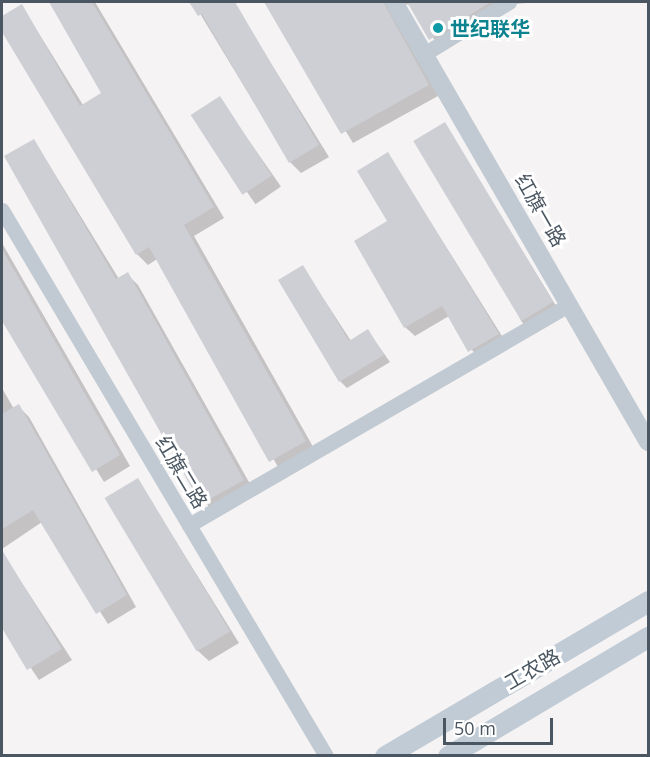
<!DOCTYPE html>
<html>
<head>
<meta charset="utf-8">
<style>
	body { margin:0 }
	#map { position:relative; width:650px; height:757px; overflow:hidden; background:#f5f3f3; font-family:"Open Sans","Noto Sans SC",sans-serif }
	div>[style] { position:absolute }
	.shadow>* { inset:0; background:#0003; transform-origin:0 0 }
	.building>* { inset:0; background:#cdcfd5; transform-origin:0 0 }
	.minor>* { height:15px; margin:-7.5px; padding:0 7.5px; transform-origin:7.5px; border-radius:7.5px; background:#c1cad2 }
	.tertiary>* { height:18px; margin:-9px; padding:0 9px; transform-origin:9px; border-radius:9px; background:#c1cad2 }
	.secondary>* { height:21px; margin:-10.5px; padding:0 10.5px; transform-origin:10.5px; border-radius:10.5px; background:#c1cbd6 }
	.dots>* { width:16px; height:16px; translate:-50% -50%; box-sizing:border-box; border:3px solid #fff; border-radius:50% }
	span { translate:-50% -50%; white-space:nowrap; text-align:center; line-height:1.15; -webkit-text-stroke:6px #fff; paint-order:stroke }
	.culture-label { font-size:20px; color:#0d838f; font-weight:700 }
	.left { translate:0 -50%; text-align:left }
	.street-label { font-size:20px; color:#4a5661 }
	.frame { position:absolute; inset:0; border:3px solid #4a5661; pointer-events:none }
	.scale { position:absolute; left:443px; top:718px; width:110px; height:27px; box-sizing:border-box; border:3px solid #4a5661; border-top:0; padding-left:8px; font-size:18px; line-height:21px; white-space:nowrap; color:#4a5661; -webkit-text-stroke:4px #fff; paint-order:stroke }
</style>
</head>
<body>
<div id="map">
	<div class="shadow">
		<div style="clip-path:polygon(51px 2px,95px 2px,224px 218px,194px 236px,316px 452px,281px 472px,157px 259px,148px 265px,137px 254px,2px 29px,2px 17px,22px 6px,83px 105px,103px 94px)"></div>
		<div style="clip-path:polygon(193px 2px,233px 2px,329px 157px,301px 173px,290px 162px)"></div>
		<div style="clip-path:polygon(266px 2px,537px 2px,515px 4px,441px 49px,410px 5px,398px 3px,438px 96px,353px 143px)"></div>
		<div style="left:219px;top:98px;width:108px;height:31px;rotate:55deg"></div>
		<div style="clip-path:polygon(445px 124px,561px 314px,532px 332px,521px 321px)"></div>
		<div style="clip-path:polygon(34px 140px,119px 279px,127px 274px,138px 285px,254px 491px,213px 514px,6px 157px)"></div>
		<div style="clip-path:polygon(388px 154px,507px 344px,479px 360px,449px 316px,415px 336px,405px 327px,389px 222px)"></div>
		<div style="clip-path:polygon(2px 243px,130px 466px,104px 482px,2px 316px)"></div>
		<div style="clip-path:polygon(303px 267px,351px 341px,368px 331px,390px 362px,347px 388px,340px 381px)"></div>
		<div style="clip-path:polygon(2px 388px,14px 409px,18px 406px,29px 417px,136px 607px,108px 624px,42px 522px,2px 549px)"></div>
		<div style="clip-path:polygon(138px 480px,239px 643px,209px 661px,198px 651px)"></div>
		<div style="clip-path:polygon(7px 560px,72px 660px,39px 680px,2px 625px,2px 563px)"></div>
	</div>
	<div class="building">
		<div style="clip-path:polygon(49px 2px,92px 2px,214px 207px,184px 225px,306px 441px,269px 462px,149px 247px,136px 255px,2px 32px,2px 16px,22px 4px,80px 106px,101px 93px)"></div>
		<div style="clip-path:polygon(189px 2px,235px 2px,319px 145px,289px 163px,202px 14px,198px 16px)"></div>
		<div style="clip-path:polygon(264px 2px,383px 2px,429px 85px,341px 134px)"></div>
		<div style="clip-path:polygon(407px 2px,491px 2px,429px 40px)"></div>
		<div style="left:220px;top:96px;width:95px;height:35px;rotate:57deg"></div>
		<div style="left:445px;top:122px;width:210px;height:37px;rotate:59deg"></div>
		<div style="clip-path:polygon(34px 139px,116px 279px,128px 272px,244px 480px,201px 504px,4px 156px)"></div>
		<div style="clip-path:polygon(388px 152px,499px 334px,468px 352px,442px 306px,404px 328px,354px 241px,387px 221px,357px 171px)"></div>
		<div style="clip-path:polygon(2px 249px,120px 455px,92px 472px,2px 321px)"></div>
		<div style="clip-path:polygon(303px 265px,349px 341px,368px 329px,384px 355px,339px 382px,278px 280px)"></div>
		<div style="clip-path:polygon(19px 404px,127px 595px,96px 614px,33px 510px,2px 529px,2px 414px)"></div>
		<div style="left:138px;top:478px;width:179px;height:39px;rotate:59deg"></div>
		<div style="clip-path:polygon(2px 550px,62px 649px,27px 670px,2px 628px)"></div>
	</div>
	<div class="minor">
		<div style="left:424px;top:54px;width:100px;rotate:-31.5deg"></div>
		<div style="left:2px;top:210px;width:635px;rotate:59.31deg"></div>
		<div style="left:189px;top:525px;width:440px;rotate:-30.1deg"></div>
	</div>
	<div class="tertiary">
		<div style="left:394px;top:2px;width:508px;rotate:60deg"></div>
	</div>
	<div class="secondary">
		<div style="left:385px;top:756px;width:305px;rotate:-30.5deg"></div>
		<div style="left:448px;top:756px;width:233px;rotate:-30.8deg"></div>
	</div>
	<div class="dots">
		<div style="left:438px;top:28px;background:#0f9aa8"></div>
	</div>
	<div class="culture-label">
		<span class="left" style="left:450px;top:28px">世纪联华</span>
	</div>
	<div class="street-label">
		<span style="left:541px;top:210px;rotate:60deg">红旗一路</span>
		<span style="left:182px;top:472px;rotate:59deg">红旗二路</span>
		<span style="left:532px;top:669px;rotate:-30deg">工农路</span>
	</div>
	<div class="frame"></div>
	<div class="scale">50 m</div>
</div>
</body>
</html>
